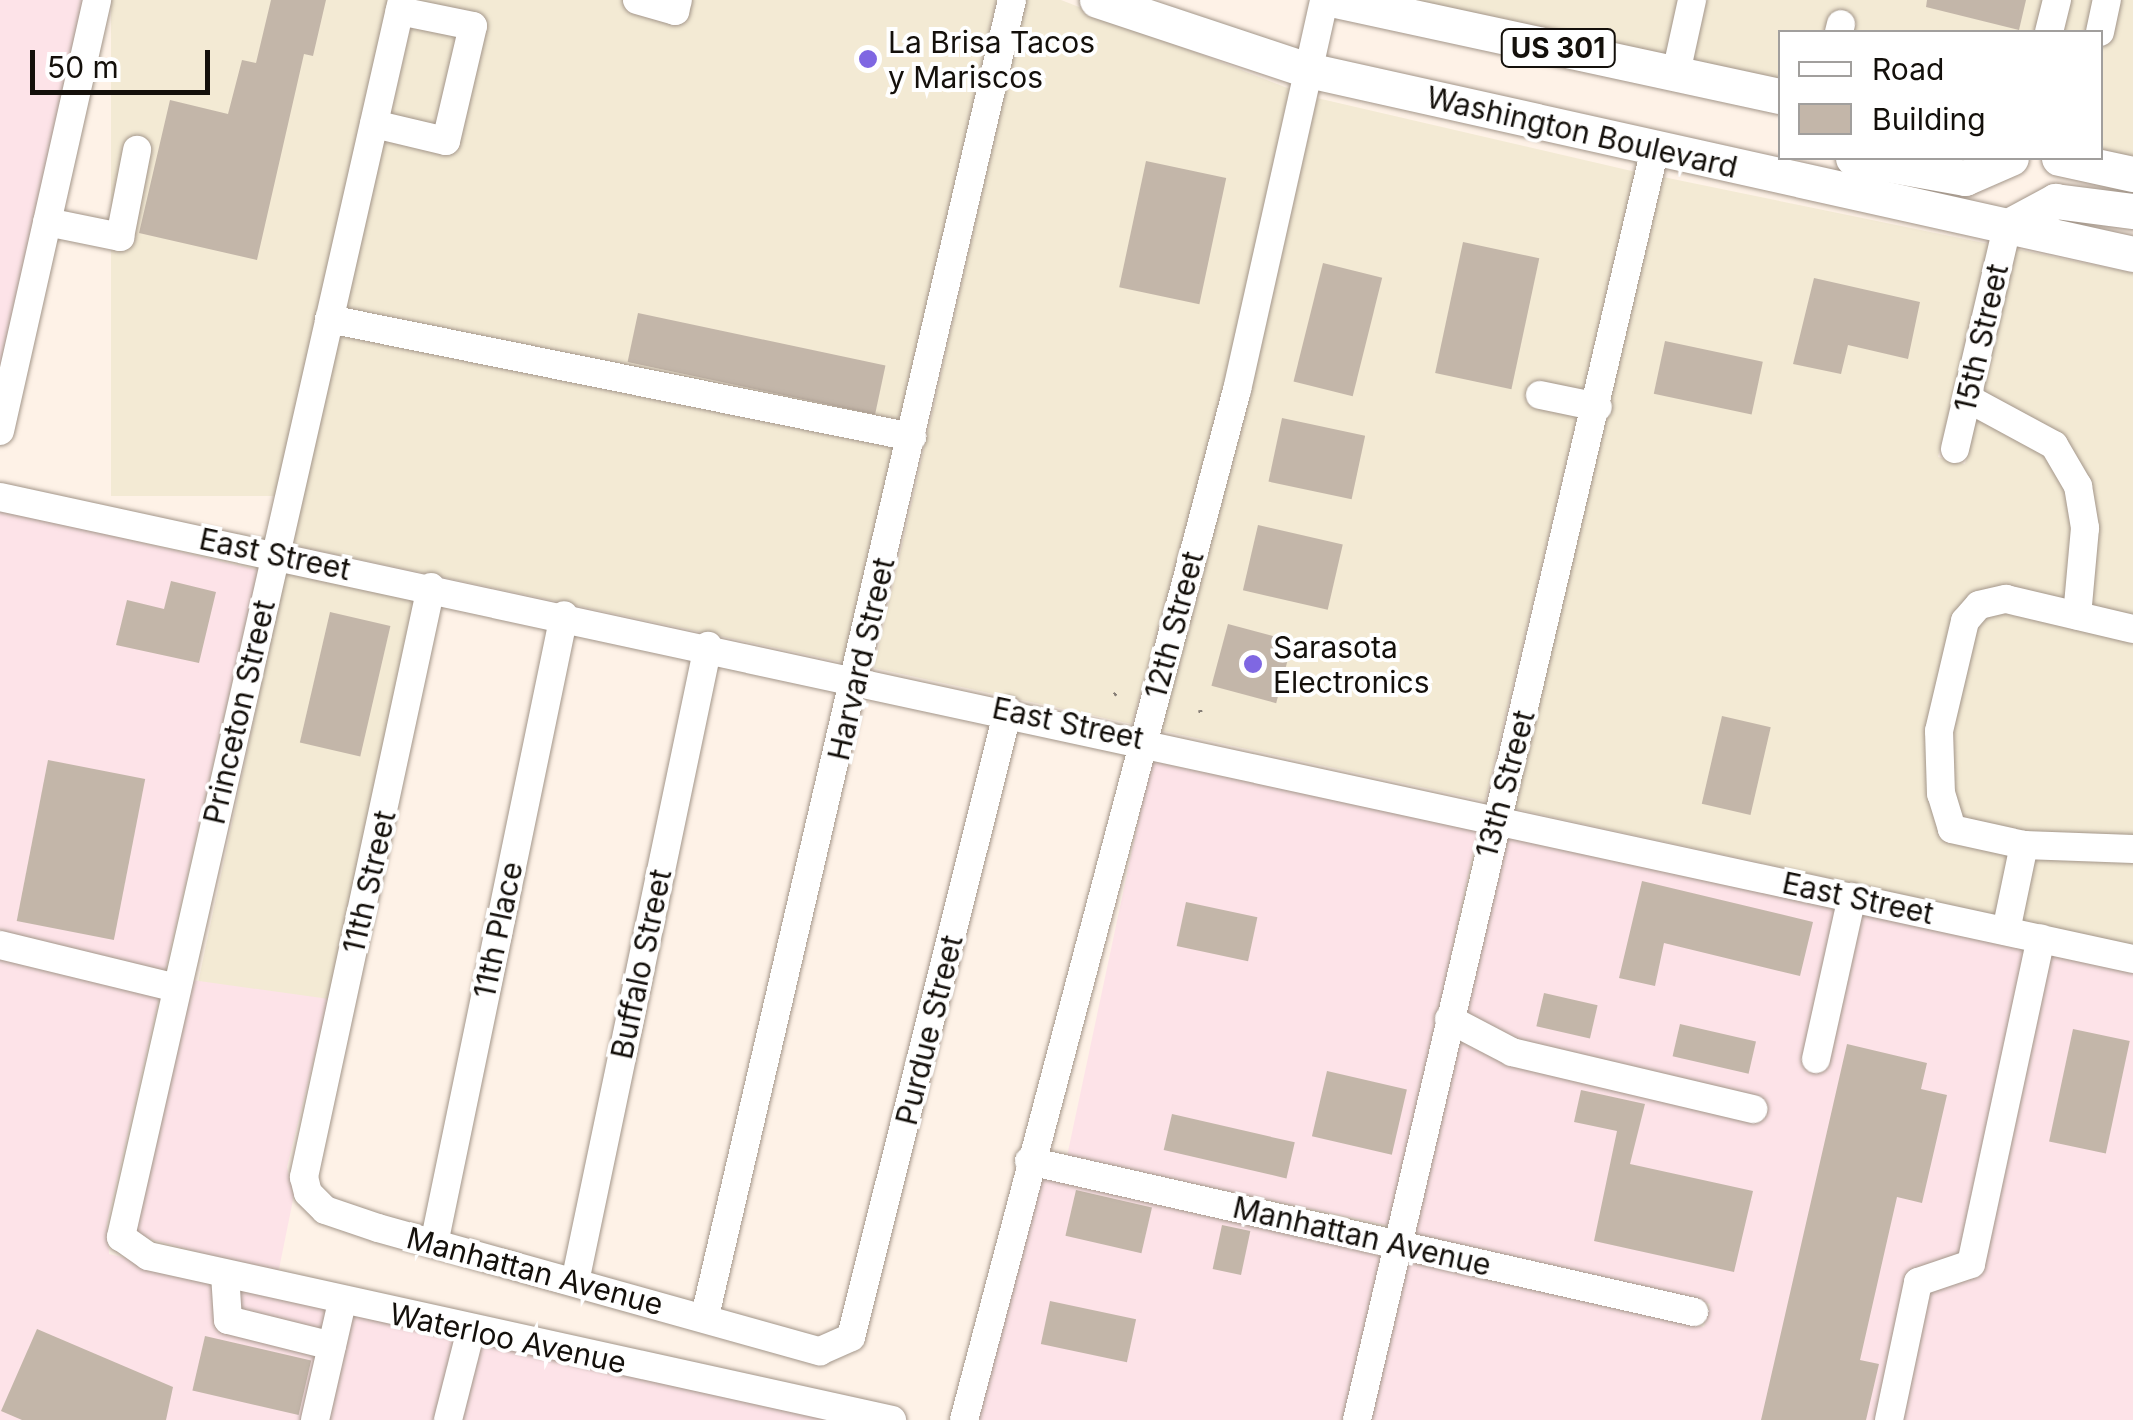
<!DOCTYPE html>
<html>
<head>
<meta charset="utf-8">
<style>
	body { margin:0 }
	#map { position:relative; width:2133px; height:1420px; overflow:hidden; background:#fef2e7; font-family:Inter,sans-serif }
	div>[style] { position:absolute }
	.commercial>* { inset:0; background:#f3ead4; transform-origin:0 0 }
	.industrial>* { inset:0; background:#fde3e8; transform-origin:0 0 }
	.building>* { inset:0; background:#c3b6a9; transform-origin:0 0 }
	.path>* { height:4px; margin-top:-2px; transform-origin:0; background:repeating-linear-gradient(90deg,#867e76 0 2.5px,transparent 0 10.5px) }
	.roads { filter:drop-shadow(0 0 2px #a3968a) drop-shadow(0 0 2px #a3968a) }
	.minor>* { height:28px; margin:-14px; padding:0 14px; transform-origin:14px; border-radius:14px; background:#fff }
	.major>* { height:35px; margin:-17.5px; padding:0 17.5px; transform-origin:17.5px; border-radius:17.5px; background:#fff }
	.dots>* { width:28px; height:28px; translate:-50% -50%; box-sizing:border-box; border:5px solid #fff; border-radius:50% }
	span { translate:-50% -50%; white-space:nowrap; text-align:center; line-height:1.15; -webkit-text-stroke:8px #fff; paint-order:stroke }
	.shield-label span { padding:2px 8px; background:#fff; border:2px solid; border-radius:8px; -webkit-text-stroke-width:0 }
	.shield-label { font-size:28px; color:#14100b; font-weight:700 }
	.poi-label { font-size:30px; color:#14100b }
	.left { translate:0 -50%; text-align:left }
	.street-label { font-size:30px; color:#14100b }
	.legend { position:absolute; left:1778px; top:30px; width:325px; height:130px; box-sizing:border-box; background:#fff; border:2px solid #a19f9d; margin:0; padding:12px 18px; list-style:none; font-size:30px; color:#14100b }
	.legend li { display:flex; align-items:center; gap:20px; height:50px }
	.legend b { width:50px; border:2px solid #a19f9d }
	.scale { position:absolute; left:30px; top:50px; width:180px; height:45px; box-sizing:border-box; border:5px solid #14100b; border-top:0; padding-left:12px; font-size:30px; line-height:35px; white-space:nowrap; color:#14100b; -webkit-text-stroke:8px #fff; paint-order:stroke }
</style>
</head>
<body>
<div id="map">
	<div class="commercial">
		<div style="left:111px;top:0;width:277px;height:496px"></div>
		<div style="clip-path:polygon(417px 0,997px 0,846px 663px,292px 545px)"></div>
		<div style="clip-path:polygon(1026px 0,1061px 0,1290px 89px,1224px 387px,1132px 724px,874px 668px)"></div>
		<div style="clip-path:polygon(1394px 0,1678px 0,1665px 58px)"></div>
		<div style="clip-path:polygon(1707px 0,2043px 0,2035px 32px,1780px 32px,1780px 83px,1692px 64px)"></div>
		<div style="clip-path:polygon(2071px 0,2133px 0,2133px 160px,2101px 153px,2100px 32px,2064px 32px)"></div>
		<div style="clip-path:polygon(1317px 98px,1636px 172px,1485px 801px,1159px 730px,1248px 405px)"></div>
		<div style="clip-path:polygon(1663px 177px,1989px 244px,1938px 457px,1965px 464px,2016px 249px,2133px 273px,2133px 945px,1512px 808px)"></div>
		<div style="left:286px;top:569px;width:133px;height:422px;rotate:12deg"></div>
	</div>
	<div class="industrial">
		<div style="clip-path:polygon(0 0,83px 0,0 367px)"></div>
		<div style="clip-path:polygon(0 509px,258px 570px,107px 1224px,109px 1254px,828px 1420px,0 1420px)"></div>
		<div style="left:1151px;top:761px;width:334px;height:405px;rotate:12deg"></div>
		<div style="clip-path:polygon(1504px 837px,2133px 973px,2133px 1420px,1371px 1420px,1409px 1260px,1704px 1327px,1710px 1304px,1415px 1235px)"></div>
		<div style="clip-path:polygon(192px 980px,329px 999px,287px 1167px,294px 1195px,278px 1274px,135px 1235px)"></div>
		<div style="clip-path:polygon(1039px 1176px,1382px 1253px,1343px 1420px,978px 1420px)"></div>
	</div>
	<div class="building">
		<div style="clip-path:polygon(271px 0,326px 0,313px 56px,304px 54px,257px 260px,139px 233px,170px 100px,228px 114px,242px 60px,256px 63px)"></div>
		<div style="clip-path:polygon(1927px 0,2026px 0,2019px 30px,1926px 7px)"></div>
		<div style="left:1146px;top:161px;width:82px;height:129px;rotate:12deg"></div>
		<div style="left:1463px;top:242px;width:78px;height:134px;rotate:12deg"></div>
		<div style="left:1323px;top:263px;width:61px;height:122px;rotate:14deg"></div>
		<div style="clip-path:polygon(1814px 278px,1920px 302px,1908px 359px,1848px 345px,1841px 374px,1793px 364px)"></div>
		<div style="left:638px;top:313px;width:253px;height:50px;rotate:12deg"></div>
		<div style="left:1665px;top:341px;width:100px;height:54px;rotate:12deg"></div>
		<div style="left:1282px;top:418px;width:85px;height:65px;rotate:12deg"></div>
		<div style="left:1258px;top:525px;width:87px;height:67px;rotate:13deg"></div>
		<div style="clip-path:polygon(171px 581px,216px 592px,199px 663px,116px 645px,127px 600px,164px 609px)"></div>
		<div style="left:330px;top:612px;width:62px;height:134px;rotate:13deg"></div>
		<div style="left:1228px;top:624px;width:67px;height:64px;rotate:15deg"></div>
		<div style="left:1722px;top:716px;width:50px;height:90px;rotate:13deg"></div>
		<div style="left:48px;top:760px;width:99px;height:164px;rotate:11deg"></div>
		<div style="clip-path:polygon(1642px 881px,1813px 922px,1800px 976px,1664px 943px,1655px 986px,1619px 978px)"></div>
		<div style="left:1186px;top:902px;width:73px;height:45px;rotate:12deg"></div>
		<div style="left:1544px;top:993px;width:55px;height:34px;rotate:13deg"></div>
		<div style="left:1680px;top:1024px;width:78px;height:33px;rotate:13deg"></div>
		<div style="left:2073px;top:1029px;width:58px;height:115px;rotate:12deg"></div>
		<div style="clip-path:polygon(1847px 1044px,1927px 1063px,1921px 1089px,1947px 1095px,1922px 1203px,1897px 1197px,1860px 1360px,1879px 1364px,1866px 1420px,1761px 1420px)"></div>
		<div style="left:1327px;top:1071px;width:82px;height:67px;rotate:13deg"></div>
		<div style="clip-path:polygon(1581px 1090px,1645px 1104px,1630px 1164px,1753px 1191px,1734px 1272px,1594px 1241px,1617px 1131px,1574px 1122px)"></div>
		<div style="left:1172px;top:1114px;width:126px;height:37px;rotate:13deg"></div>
		<div style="left:1076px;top:1190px;width:78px;height:47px;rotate:13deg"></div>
		<div style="left:1222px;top:1225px;width:29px;height:45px;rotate:12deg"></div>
		<div style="left:1050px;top:1301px;width:88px;height:44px;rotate:12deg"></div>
		<div style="clip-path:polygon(37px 1329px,173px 1387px,166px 1420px,22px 1420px,1px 1411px)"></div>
		<div style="left:205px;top:1336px;width:109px;height:56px;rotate:13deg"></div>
	</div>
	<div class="path">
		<div style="left:1114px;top:695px;width:5px;rotate:-37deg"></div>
		<div style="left:1200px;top:710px;width:4px;rotate:76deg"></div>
	</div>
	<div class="roads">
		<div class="minor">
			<div style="left:402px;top:0;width:1269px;rotate:102.8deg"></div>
			<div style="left:121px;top:1237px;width:33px;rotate:35deg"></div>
			<div style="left:148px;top:1256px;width:762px;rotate:12.43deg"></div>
			<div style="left:637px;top:0;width:40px;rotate:16deg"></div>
			<div style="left:675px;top:11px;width:11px;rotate:-75deg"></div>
			<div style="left:1839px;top:32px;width:8px;rotate:-76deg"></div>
			<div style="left:2049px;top:32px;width:33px;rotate:-76deg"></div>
			<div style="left:2100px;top:32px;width:33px;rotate:-78deg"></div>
			<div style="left:1676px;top:73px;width:75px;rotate:-77.6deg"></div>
			<div style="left:374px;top:124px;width:74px;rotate:13.3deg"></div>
			<div style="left:446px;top:141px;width:118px;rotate:-76.8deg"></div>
			<div style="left:473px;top:26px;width:75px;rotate:-168.4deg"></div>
			<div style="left:47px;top:222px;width:75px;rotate:11.6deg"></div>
			<div style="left:120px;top:237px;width:89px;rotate:-78.9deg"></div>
			<div style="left:329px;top:319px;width:595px;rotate:11.44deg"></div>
			<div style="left:1540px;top:395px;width:59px;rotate:11.7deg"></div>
			<div style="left:1967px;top:398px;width:99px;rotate:28.4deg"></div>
			<div style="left:2054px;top:445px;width:48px;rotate:59.7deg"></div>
			<div style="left:2078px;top:486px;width:43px;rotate:80.5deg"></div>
			<div style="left:2085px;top:528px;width:88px;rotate:95.2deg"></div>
			<div style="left:0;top:431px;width:442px;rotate:-77.3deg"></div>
			<div style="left:1955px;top:449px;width:228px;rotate:-76.8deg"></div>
			<div style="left:0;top:497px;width:2182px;rotate:12.22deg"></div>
			<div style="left:431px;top:587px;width:604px;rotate:102.15deg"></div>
			<div style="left:304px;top:1177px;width:16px;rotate:76deg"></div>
			<div style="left:308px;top:1193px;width:24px;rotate:45deg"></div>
			<div style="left:325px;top:1210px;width:56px;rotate:18.8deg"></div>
			<div style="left:378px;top:1228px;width:459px;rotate:15.6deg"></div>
			<div style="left:820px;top:1351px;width:34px;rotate:-24deg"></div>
			<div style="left:851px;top:1337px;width:646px;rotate:-75.94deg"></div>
			<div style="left:2024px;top:845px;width:109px;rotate:2.1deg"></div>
			<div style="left:2006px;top:931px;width:88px;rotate:-78.2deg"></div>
			<div style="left:2024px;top:845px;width:74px;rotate:-167.5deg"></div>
			<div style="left:1952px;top:829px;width:37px;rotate:-107deg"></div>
			<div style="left:1941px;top:794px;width:63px;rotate:-91.8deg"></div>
			<div style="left:1939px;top:731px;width:113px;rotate:-76.7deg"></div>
			<div style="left:1965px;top:621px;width:21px;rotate:-49deg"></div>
			<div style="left:1979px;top:605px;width:28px;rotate:-13deg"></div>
			<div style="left:2006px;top:599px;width:130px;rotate:13.3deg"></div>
			<div style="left:0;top:945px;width:181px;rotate:13.7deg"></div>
			<div style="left:1449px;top:1019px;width:71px;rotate:27.6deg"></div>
			<div style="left:1512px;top:1052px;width:248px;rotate:13.3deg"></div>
			<div style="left:1816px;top:1059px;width:166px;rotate:-77.5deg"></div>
			<div style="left:1029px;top:1161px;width:682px;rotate:12.79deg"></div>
			<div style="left:434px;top:1244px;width:642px;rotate:-78.32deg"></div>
			<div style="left:225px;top:1274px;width:46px;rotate:86.3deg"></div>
			<div style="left:228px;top:1320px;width:107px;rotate:14deg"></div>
			<div style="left:575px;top:1282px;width:650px;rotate:-78.19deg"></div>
			<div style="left:705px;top:1316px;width:1351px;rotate:-76.87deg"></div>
			<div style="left:315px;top:1420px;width:121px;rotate:-77.1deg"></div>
			<div style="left:448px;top:1420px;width:93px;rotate:-75.7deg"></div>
			<div style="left:964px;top:1420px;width:1066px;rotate:-75.16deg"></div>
			<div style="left:1237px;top:390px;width:400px;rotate:-77.4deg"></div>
			<div style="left:1357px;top:1420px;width:1306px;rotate:-76.81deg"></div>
			<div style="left:1889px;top:1420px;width:141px;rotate:-78.1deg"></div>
			<div style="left:1918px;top:1282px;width:56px;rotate:-18.8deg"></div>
			<div style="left:1971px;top:1264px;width:333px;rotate:-77.9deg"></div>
		</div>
		<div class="major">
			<div style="left:1097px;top:0;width:222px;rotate:18.4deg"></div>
			<div style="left:1308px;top:70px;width:845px;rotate:12.57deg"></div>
			<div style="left:1335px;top:0;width:455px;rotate:12.2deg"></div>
			<div style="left:1853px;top:158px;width:114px;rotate:10.1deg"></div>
			<div style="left:1965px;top:178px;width:50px;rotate:-23.5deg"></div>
			<div style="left:2059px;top:158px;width:76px;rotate:12.2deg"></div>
			<div style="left:2007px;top:227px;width:55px;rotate:-28.4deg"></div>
			<div style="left:2055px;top:201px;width:79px;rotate:7.3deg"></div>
		</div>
	</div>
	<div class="dots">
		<div style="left:868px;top:59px;background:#7f67e2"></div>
		<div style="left:1253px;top:664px;background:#7f67e2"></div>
	</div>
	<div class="shield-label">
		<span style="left:1558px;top:48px">US 301</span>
	</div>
	<div class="poi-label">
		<span class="left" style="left:888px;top:59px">La Brisa Tacos<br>y Mariscos</span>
		<span class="left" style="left:1273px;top:664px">Sarasota<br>Electronics</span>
	</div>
	<div class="street-label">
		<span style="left:1582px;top:132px;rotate:13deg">Washington Boulevard</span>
		<span style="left:1981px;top:338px;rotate:-77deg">15th Street</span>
		<span style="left:275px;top:554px;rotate:12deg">East Street</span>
		<span style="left:1174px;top:625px;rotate:-75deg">12th Street</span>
		<span style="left:861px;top:659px;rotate:-77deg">Harvard Street</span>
		<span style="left:239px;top:712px;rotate:-77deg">Princeton Street</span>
		<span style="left:1068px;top:723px;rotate:12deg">East Street</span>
		<span style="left:1505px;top:784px;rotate:-75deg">13th Street</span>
		<span style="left:369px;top:882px;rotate:-77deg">11th Street</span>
		<span style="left:1858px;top:898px;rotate:12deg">East Street</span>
		<span style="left:498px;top:930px;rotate:-78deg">11th Place</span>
		<span style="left:641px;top:964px;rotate:-78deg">Buffalo Street</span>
		<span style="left:929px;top:1030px;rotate:-76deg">Purdue Street</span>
		<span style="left:1362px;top:1236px;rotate:13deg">Manhattan Avenue</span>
		<span style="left:535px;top:1271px;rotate:15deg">Manhattan Avenue</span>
		<span style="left:508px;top:1338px;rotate:12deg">Waterloo Avenue</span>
	</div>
	<ul class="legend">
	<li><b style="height:12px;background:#fff"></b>Road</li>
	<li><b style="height:28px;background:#c3b6a9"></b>Building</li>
	</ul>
	<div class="scale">50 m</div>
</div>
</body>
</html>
